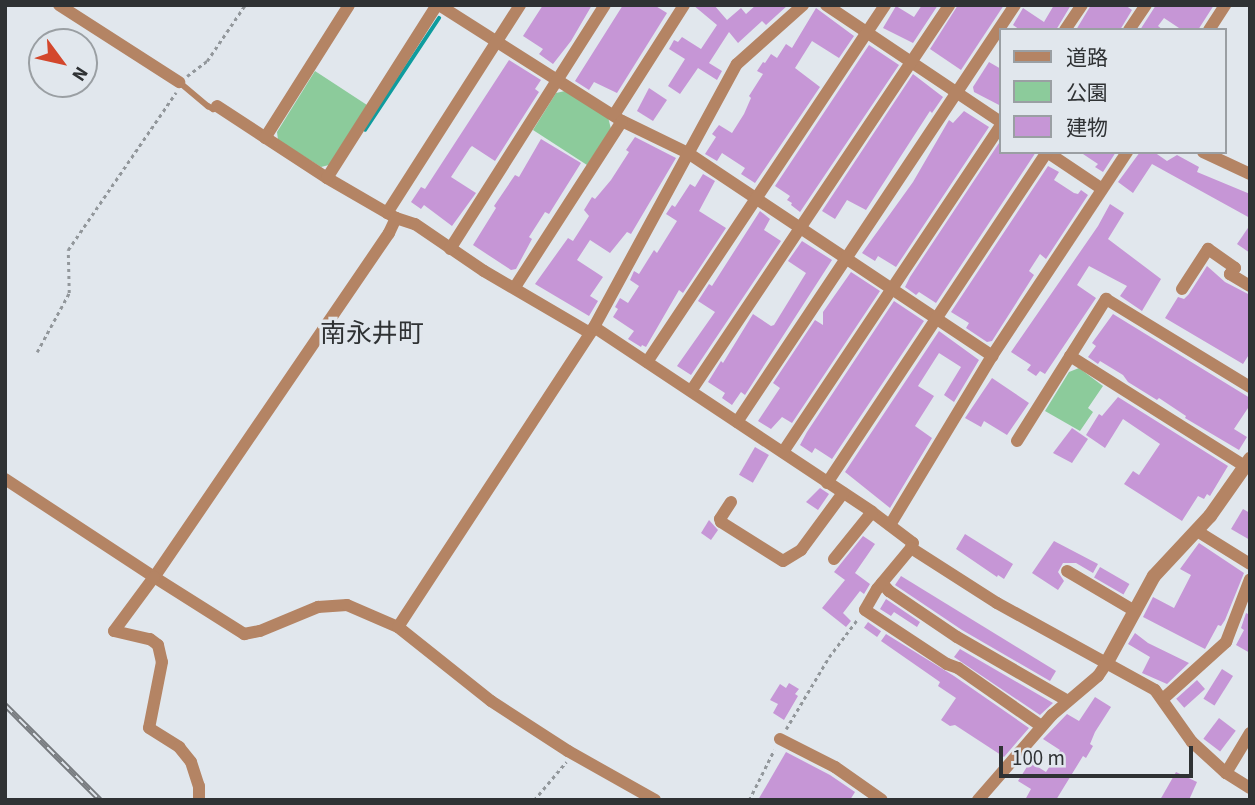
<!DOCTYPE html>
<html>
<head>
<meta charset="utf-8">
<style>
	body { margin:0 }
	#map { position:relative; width:1255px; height:805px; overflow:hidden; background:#e1e7ed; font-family:"Source Sans 3","Noto Sans JP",sans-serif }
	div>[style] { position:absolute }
	.green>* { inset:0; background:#8ccb9b }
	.stream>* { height:3.5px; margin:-1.75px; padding:0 1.75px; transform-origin:1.75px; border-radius:1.75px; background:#0f9c9e }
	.building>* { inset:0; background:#c696d6; transform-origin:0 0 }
	.path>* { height:2.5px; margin-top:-1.25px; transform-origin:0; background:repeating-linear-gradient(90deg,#92979b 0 3.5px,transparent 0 7px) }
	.service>* { height:6px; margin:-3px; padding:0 3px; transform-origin:3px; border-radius:3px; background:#b48464 }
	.minor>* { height:12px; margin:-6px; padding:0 6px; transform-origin:6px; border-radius:6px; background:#b48464 }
	.tertiary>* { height:14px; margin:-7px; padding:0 7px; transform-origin:7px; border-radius:7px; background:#b48464 }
	.rail>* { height:6px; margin-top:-3px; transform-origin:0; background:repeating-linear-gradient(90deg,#e1e7ed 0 10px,#767a7e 0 20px); box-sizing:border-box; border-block:2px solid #767a7e }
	span { translate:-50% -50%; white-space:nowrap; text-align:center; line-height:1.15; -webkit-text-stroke:7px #e1e7ed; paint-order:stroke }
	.neighbourhood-label { font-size:26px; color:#2f3234 }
	.frame { position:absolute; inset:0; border:7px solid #2f3234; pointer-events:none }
	.legend { position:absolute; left:999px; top:28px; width:228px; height:126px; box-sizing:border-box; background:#e1e7ed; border:2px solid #9a9fa3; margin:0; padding:9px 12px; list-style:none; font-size:21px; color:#2f3234 }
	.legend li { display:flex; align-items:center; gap:14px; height:35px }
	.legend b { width:35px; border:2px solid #9a9fa3 }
	.north { position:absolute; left:28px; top:28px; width:70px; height:70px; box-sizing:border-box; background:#e1e7ed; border:2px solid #9a9fa3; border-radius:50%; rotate:123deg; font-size:19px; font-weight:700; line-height:28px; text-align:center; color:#2f3234 }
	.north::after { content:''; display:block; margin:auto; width:24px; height:32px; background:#d3472c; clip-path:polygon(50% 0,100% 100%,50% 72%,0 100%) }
	.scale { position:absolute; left:999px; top:746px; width:194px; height:32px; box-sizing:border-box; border:4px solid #2f3234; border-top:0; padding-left:9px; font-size:21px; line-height:24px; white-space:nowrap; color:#2f3234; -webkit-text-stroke:5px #e1e7ed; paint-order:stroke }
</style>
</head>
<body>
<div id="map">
	<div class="green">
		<div style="clip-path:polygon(315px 71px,367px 105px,329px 165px,321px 167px,278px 140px,277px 132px)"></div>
		<div style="clip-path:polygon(565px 91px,608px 117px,611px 129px,587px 165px,533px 130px,556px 93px)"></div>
		<div style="clip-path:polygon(1079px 368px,1103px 386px,1088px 408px,1093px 412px,1080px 431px,1045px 411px,1069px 372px)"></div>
	</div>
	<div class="stream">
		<div style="left:365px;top:130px;width:134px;rotate:-56.5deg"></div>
	</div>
	<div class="building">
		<div style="clip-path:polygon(543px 5px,592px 5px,571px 41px,553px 64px,539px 54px,543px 49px,523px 36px)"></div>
		<div style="clip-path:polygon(623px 5px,654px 5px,667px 13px,617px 93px,594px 82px,589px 90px,575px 81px)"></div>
		<div style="clip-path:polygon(693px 5px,714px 5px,727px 20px,741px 8px,746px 14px,756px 5px,788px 5px,766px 25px,762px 21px,738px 43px,729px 32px,709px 63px,722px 71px,717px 80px,698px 68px,680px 94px,668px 86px,685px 59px,669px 49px,674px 40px,678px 42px,682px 37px,701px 49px,717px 25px)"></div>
		<div style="clip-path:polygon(922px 5px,938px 5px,913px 43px,883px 28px,896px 6px,914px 17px)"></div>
		<div style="clip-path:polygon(958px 5px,1004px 5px,961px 70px,930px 49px)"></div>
		<div style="clip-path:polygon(1054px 5px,1071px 5px,1056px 30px,1020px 30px,1013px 25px,1023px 8px,1044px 22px)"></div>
		<div style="clip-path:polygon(1091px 5px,1125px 5px,1132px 10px,1120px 30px,1076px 30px)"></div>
		<div style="clip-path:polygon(1156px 5px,1214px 5px,1198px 30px,1182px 30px,1164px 18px,1158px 26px,1163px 30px,1140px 30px)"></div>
		<div style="clip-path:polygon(816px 8px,854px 36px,839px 58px,812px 41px,795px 68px,820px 87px,755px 183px,741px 174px,745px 168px,722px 153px,717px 161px,705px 154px,716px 137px,712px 134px,719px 125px,732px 133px,744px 114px,751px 98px,749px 96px,763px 74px,757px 71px,763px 62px,765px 63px,771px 54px,777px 58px,786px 44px,792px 48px)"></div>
		<div style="clip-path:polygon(869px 45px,899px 65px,800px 212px,791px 205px,792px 203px,787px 200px,790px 196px,775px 186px)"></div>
		<div style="clip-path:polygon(509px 60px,541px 80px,535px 89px,539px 92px,495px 161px,472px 146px,470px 148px,451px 177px,476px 193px,452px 226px,424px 205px,421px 209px,411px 202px,421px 187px,425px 189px)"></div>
		<div style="clip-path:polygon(989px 62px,1001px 69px,1001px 106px,974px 92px,973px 87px)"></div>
		<div style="clip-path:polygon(913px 74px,943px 97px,932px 113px,930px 111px,866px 210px,847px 200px,835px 219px,822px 211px)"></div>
		<div style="clip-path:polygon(649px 88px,667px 100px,653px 121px,637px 111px)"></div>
		<div style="clip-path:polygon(964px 111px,989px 127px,896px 267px,878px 256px,875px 261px,862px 253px,913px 182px,949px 120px,953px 123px)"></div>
		<div style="clip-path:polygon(635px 137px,676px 158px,631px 234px,627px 232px,610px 253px,590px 240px,577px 260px,603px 277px,590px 296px,598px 301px,589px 316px,535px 284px,568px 238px,573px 241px,589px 216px,584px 210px,592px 197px,595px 199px,611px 180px,629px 152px,626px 150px)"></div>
		<div style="clip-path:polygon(541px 139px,581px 163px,549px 214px,545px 212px,529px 237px,532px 239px,516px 269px,511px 270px,473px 245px,496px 208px,494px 206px,515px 175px,519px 177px)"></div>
		<div style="clip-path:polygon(1001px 140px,1001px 152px,1036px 152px,936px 303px,919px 292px,916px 295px,905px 287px,910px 277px)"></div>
		<div style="clip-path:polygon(1080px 152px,1116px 152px,1103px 172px,1095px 167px,1098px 164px)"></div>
		<div style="clip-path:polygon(1140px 152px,1154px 152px,1167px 161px,1177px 155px,1199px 167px,1197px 172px,1250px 194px,1250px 218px,1152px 164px,1133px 193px,1118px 182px)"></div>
		<div style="clip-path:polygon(1048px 166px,1059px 172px,1054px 180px,1074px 193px,1078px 194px,1081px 190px,1088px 195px,1046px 259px,1040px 254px,1029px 271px,1034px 275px,992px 341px,987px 342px,966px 328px,969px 323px,951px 312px)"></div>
		<div style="clip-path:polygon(703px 174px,715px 181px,699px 211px,726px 228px,683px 293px,679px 290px,646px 347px,642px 345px,641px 347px,628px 339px,634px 331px,613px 317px,618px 309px,615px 307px,620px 298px,628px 303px,639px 286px,630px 280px,634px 271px,639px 274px,654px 250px,657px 253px,677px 221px,666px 214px,672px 205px,675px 207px,690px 184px,695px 187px)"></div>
		<div style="clip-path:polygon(1110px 204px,1124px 213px,1108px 239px,1161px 279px,1142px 311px,1120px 296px,1127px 286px,1089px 266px,1077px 285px,1096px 298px,1045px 374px,1040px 371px,1036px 376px,1027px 370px,1031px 365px,1011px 352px,1098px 226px)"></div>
		<div style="clip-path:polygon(760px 211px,770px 219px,764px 230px,781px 241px,691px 375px,677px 366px,715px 312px,698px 301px,709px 284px,712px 286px)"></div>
		<div style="clip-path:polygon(1250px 225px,1250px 253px,1237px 244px)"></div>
		<div style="clip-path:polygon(802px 241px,832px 260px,745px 395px,741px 392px,732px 405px,722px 398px,725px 393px,708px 382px,721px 361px,723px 363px,753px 314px,771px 326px,774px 325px,806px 273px,788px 261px)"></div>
		<div style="clip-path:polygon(1207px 266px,1225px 282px,1250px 295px,1250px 353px,1243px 364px,1165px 318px,1178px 297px,1184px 299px,1189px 294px)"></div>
		<div style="clip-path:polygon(851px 272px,880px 291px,792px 423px,782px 417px,771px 429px,758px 421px,780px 388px,773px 383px,815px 320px,823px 325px,823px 312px)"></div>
		<div style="clip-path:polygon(894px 301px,924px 321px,832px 459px,815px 448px,812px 453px,800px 445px,807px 432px)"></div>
		<div style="clip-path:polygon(1113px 314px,1250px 398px,1250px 405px,1234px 429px,1247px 437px,1239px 450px,1185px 418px,1186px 416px,1159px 398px,1157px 400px,1128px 382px,1123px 375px,1100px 361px,1098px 364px,1088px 357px,1096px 346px,1092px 343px)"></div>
		<div style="clip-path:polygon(939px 331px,979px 360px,954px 402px,944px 395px,961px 367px,939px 353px,918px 386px,934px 396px,915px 426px,932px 438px,890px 508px,845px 472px)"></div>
		<div style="clip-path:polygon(992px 378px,1029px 403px,1007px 435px,984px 421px,981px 427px,965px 418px)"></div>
		<div style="clip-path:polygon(1118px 397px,1228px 466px,1210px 496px,1207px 494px,1204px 499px,1198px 496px,1182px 521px,1124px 484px,1133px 471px,1139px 475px,1160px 444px,1123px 419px,1105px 448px,1086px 435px,1099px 414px,1102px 416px)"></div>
		<div style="clip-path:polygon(1072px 428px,1088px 439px,1072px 463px,1053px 453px)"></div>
		<div style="left:755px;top:447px;width:16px;height:32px;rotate:30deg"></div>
		<div style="clip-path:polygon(820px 488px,829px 494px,818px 510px,806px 502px)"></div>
		<div style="clip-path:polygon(1243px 509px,1250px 513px,1250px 540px,1231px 529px)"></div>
		<div style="clip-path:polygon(709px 520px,718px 530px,711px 540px,701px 533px)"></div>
		<div style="clip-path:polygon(965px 534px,1013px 564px,1004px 579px,998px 575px,997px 577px,956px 549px)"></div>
		<div style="clip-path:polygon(863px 536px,875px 544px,855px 573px,870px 584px,864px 594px,860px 591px,843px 613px,851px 621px,846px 627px,822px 608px,845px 580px,834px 572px)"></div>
		<div style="clip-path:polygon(1054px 541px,1098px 564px,1093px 573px,1076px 563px,1063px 563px,1058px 572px,1064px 581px,1058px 590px,1032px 573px)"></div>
		<div style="clip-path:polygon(1199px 543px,1244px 573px,1225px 620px,1221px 626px,1218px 625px,1205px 649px,1143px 617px,1153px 597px,1174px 608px,1191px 575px,1180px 569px)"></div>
		<div style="left:1100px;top:567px;width:34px;height:12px;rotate:30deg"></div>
		<div style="clip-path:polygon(901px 576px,1056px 671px,1050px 681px,962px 630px,895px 585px)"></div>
		<div style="clip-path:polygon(886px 599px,920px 622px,917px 627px,894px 612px,891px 616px,880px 609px)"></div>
		<div style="clip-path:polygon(1246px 613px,1250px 615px,1250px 653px,1236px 645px,1244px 630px,1241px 628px)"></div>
		<div style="left:868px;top:622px;width:16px;height:7px;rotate:35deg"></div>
		<div style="clip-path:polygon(1135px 633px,1148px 643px,1189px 663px,1167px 684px,1142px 673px,1150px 657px,1128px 644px)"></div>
		<div style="clip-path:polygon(886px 634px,954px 676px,1029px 728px,1004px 757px,955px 725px,950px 726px,941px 720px,956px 698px,938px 686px,940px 682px,881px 641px)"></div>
		<div style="clip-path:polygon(960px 649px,1053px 703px,1040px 715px,954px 657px)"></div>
		<div style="left:1222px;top:669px;width:13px;height:35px;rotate:32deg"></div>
		<div style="left:1197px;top:680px;width:12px;height:28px;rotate:48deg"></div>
		<div style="clip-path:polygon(789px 683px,799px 689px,795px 694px,798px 696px,784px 720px,773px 713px,778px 704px,770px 700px,780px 684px,786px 688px)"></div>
		<div style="clip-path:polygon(1095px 697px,1111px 707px,1095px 732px,1090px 744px,1093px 746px,1086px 758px,1083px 756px,1056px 800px,1025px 800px,1031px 789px,1018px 781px,1030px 762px,1046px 772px,1060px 750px,1043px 739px,1067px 714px,1079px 721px)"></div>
		<div style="left:1219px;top:718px;width:21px;height:26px;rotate:37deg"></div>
		<div style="clip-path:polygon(786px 752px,830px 775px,855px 792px,850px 800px,758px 800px)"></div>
		<div style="clip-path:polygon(1176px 772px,1197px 782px,1189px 800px,1160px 800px)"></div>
	</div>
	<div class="path">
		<div style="left:187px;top:76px;width:25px;rotate:-37deg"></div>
		<div style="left:207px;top:61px;width:68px;rotate:-55.8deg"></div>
		<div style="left:37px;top:352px;width:67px;rotate:-61.5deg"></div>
		<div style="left:69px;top:293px;width:43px;rotate:-91.3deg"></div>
		<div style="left:68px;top:250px;width:191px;rotate:-55.6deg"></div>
		<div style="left:786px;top:729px;width:84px;rotate:-59.2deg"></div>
		<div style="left:829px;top:657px;width:46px;rotate:-52.9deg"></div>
		<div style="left:534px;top:800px;width:50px;rotate:-49.9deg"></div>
		<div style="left:749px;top:800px;width:56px;rotate:-63.4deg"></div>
	</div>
	<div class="service">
		<div style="left:179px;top:82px;width:38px;rotate:40deg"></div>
		<div style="left:208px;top:106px;width:6px;rotate:31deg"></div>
		<div style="left:213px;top:109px;width:5px;rotate:-37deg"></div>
	</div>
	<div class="minor">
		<div style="left:59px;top:5px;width:143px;rotate:32.7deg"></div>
		<div style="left:439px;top:5px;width:217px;rotate:32.4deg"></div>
		<div style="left:622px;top:121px;width:73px;rotate:25.9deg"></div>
		<div style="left:688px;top:153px;width:366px;rotate:33.7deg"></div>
		<div style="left:826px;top:5px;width:211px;rotate:33.8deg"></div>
		<div style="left:1065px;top:30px;width:30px;rotate:-56deg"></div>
		<div style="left:1129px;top:30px;width:30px;rotate:-56deg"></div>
		<div style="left:1209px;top:30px;width:30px;rotate:-57deg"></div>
		<div style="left:217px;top:106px;width:131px;rotate:33.2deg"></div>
		<div style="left:327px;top:178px;width:80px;rotate:30.1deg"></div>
		<div style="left:396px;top:218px;width:20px;rotate:18deg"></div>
		<div style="left:415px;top:224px;width:83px;rotate:34.3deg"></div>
		<div style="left:484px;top:271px;width:123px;rotate:30.3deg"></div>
		<div style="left:614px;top:115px;width:130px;rotate:-57.5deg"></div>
		<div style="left:265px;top:138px;width:157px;rotate:-57.7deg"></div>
		<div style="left:1047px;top:152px;width:66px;rotate:33.9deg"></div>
		<div style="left:1203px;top:152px;width:52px;rotate:25.1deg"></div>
		<div style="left:327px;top:178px;width:205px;rotate:-57.6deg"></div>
		<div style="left:387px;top:213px;width:247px;rotate:-57.4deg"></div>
		<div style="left:396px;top:218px;width:17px;rotate:115deg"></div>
		<div style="left:389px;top:233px;width:417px;rotate:124.3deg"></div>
		<div style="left:154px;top:577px;width:107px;rotate:32.3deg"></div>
		<div style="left:244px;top:634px;width:16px;rotate:-11deg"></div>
		<div style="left:260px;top:631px;width:63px;rotate:-22.5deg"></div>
		<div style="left:318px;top:607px;width:29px;rotate:-4deg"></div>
		<div style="left:347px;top:605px;width:56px;rotate:23.3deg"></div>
		<div style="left:398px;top:627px;width:119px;rotate:38.5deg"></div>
		<div style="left:491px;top:701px;width:92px;rotate:33deg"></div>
		<div style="left:568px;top:751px;width:100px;rotate:29.4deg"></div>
		<div style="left:450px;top:249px;width:289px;rotate:-57.6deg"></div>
		<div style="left:515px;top:287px;width:197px;rotate:-57.2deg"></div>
		<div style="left:1182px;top:289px;width:48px;rotate:-57deg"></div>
		<div style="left:1208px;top:249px;width:33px;rotate:35deg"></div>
		<div style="left:1235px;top:268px;width:8px;rotate:130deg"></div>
		<div style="left:1230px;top:274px;width:23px;rotate:31deg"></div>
		<div style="left:594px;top:327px;width:334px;rotate:33.6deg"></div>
		<div style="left:872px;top:512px;width:51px;rotate:37.1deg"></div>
		<div style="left:913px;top:543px;width:5px;rotate:112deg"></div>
		<div style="left:911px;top:548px;width:102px;rotate:32.6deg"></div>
		<div style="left:997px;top:603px;width:180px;rotate:28.8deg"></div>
		<div style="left:1155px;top:690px;width:64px;rotate:54.6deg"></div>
		<div style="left:1192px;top:742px;width:46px;rotate:42.4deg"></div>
		<div style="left:1226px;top:773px;width:28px;rotate:32deg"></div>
		<div style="left:1070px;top:356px;width:207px;rotate:32.2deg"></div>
		<div style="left:647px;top:362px;width:429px;rotate:-56.3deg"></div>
		<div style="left:691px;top:391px;width:464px;rotate:-56.2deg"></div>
		<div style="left:737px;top:422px;width:501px;rotate:-56.31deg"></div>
		<div style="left:1017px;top:441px;width:168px;rotate:-57.9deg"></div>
		<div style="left:1106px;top:299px;width:169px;rotate:31.4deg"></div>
		<div style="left:783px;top:452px;width:393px;rotate:-56.3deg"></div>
		<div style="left:5px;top:479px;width:178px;rotate:33.3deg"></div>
		<div style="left:154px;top:577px;width:67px;rotate:126.5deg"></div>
		<div style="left:114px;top:631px;width:37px;rotate:13deg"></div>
		<div style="left:150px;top:639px;width:10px;rotate:37deg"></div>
		<div style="left:158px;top:645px;width:17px;rotate:77deg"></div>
		<div style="left:162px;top:662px;width:67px;rotate:101.1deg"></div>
		<div style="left:149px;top:728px;width:36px;rotate:32deg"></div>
		<div style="left:179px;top:747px;width:19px;rotate:51deg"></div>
		<div style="left:191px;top:762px;width:25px;rotate:72deg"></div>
		<div style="left:199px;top:786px;width:14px;rotate:90deg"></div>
		<div style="left:827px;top:483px;width:397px;rotate:-56.4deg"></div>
		<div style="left:731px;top:502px;width:20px;rotate:123deg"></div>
		<div style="left:720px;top:519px;width:3px;rotate:72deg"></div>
		<div style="left:721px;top:522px;width:73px;rotate:32.2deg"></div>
		<div style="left:783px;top:561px;width:21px;rotate:-31deg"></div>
		<div style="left:801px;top:550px;width:71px;rotate:-53.6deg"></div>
		<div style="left:890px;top:525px;width:197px;rotate:-58.9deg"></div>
		<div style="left:992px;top:356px;width:245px;rotate:-56.5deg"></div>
		<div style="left:1197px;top:531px;width:62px;rotate:31.9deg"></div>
		<div style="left:911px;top:548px;width:53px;rotate:129.7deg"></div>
		<div style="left:877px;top:589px;width:24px;rotate:120deg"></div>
		<div style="left:865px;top:610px;width:98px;rotate:33.4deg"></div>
		<div style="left:947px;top:664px;width:12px;rotate:20deg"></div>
		<div style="left:958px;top:668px;width:101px;rotate:34.9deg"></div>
		<div style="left:834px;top:559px;width:60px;rotate:-51deg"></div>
		<div style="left:1067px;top:571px;width:77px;rotate:30.6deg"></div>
		<div style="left:882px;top:583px;width:11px;rotate:49deg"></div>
		<div style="left:889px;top:591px;width:82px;rotate:34.1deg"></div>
		<div style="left:957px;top:637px;width:128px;rotate:30deg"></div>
		<div style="left:398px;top:627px;width:358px;rotate:-56.8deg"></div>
		<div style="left:594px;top:327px;width:299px;rotate:-61.5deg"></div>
		<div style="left:737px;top:64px;width:89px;rotate:-41.8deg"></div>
		<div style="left:1164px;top:698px;width:84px;rotate:-42.1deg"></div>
		<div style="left:1226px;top:642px;width:67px;rotate:-69.1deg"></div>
		<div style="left:780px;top:739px;width:62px;rotate:27deg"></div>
		<div style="left:835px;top:767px;width:57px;rotate:35.1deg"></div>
		<div style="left:1226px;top:773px;width:47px;rotate:-59deg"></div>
		<div style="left:978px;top:800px;width:113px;rotate:-49deg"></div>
		<div style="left:1052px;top:715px;width:60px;rotate:-40.3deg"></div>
		<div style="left:1098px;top:676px;width:14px;rotate:-56deg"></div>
	</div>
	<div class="tertiary">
		<div style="left:1106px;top:664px;width:100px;rotate:-61.4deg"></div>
		<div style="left:1154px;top:576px;width:82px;rotate:-47deg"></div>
		<div style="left:1210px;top:516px;width:70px;rotate:-54.9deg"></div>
	</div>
	<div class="rail">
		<div style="left:5px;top:705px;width:134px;rotate:45deg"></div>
	</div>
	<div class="neighbourhood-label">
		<span style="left:372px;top:334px">南永井町</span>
	</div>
	<div class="frame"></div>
	<ul class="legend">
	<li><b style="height:9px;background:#b48464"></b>道路</li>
	<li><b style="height:19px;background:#8ccb9b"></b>公園</li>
	<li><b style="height:19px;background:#c696d6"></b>建物</li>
	</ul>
	<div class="north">N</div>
	<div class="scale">100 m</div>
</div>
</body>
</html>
